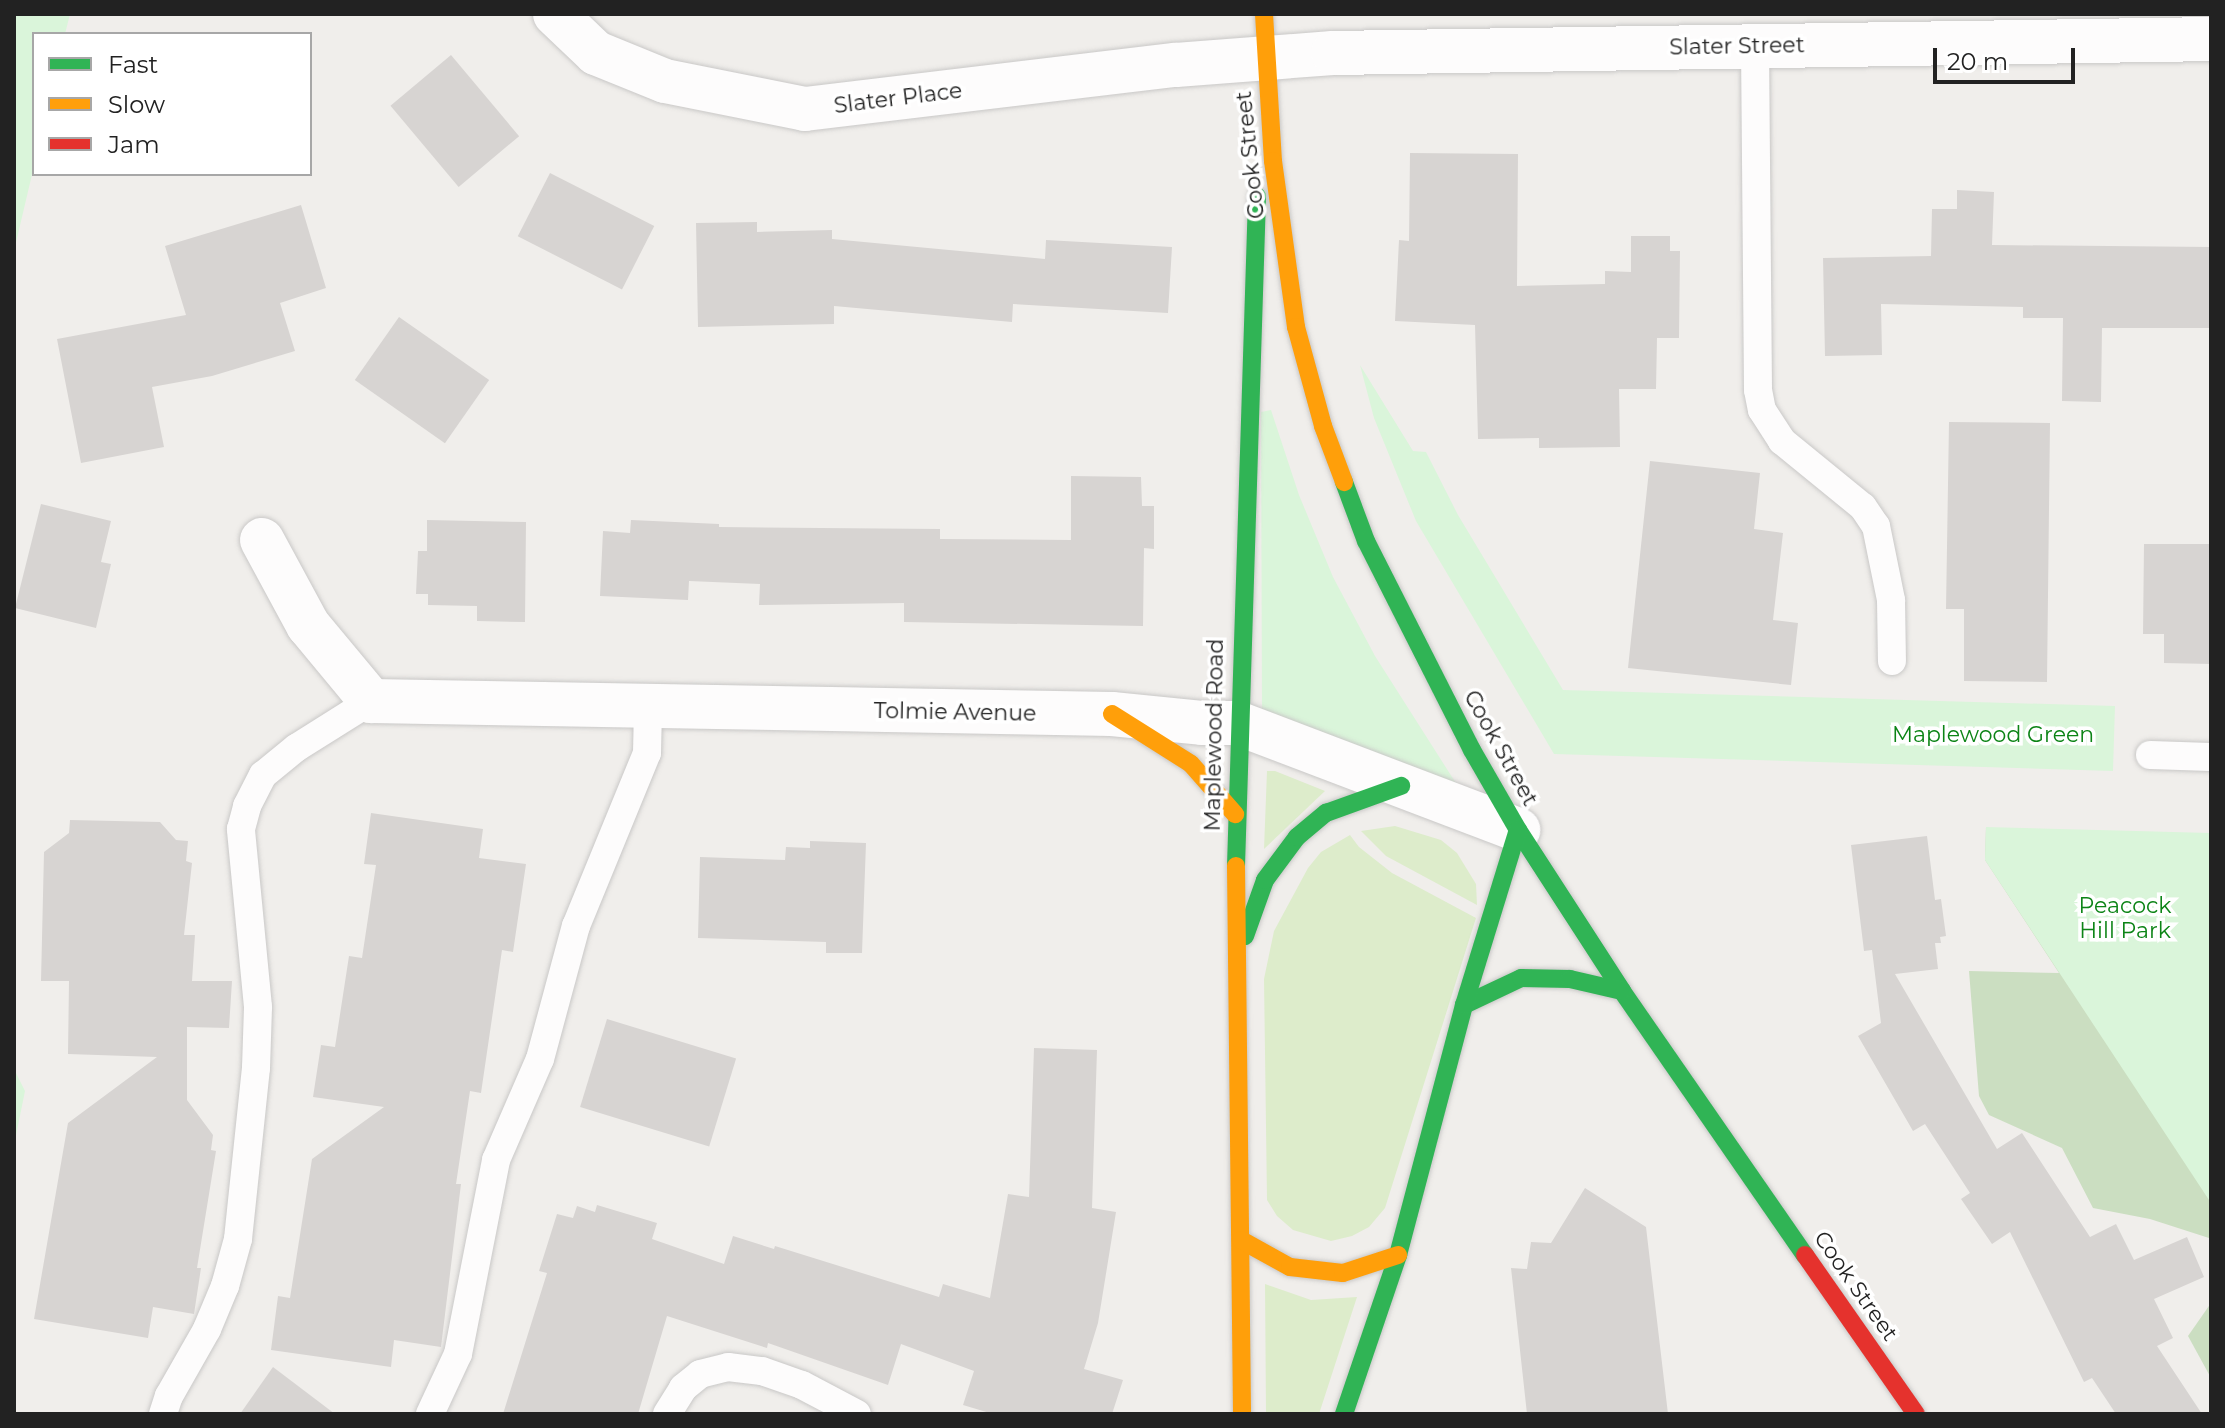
<!DOCTYPE html>
<html>
<head>
<meta charset="utf-8">
<style>
	body { margin:0 }
	#map { position:relative; width:2225px; height:1428px; overflow:hidden; background:#f0eeeb; font-family:Montserrat,sans-serif }
	div>[style] { position:absolute }
	.grass>* { inset:0; background:#ddeccb }
	.forest>* { inset:0; background:#cbdec1 }
	.park>* { inset:0; background:#daf5da }
	.building>* { inset:0; background:#d7d4d2; transform-origin:0 0 }
	.roads { filter:drop-shadow(0 0 2px #c9c8c7) drop-shadow(0 0 2px #c9c8c7) }
	.lane>* { height:28px; margin:-14px; padding:0 14px; transform-origin:14px; border-radius:14px; background:#fdfcfc }
	.street>* { height:44px; margin:-22px; padding:0 22px; transform-origin:22px; border-radius:22px; background:#fdfcfc }
	.fast>* { height:18px; margin:-9px; padding:0 9px; transform-origin:9px; border-radius:9px; background:#30b455 }
	.slow>* { height:18px; margin:-9px; padding:0 9px; transform-origin:9px; border-radius:9px; background:#ff9f0a }
	.jam>* { height:18px; margin:-9px; padding:0 9px; transform-origin:9px; border-radius:9px; background:#e5322d }
	span { translate:-50% -50%; white-space:nowrap; text-align:center; line-height:1.15; -webkit-text-stroke:7px #fff; paint-order:stroke }
	.street-label { font-size:22px; color:#222 }
	.park-label { font-size:22px; color:#0c8416 }
	.frame { position:absolute; inset:0; border:16px solid #222; pointer-events:none }
	.legend { position:absolute; left:32px; top:32px; width:280px; height:144px; box-sizing:border-box; background:#fff; border:2px solid #a7a7a7; margin:0; padding:10px 14px; list-style:none; font-size:24px; color:#222 }
	.legend li { display:flex; align-items:center; gap:16px; height:40px }
	.legend b { width:40px; border:2px solid #a7a7a7 }
	.scale { position:absolute; left:1933px; top:48px; width:142px; height:36px; box-sizing:border-box; border:4px solid #222; border-top:0; padding-left:10px; font-size:24px; line-height:28px; white-space:nowrap; color:#222; -webkit-text-stroke:6px #fff; paint-order:stroke }
</style>
</head>
<body>
<div id="map">
	<div class="grass">
		<div style="clip-path:polygon(1267px 771px,1275px 771px,1325px 791px,1264px 849px)"></div>
		<div style="clip-path:polygon(1395px 826px,1441px 840px,1457px 853px,1476px 884px,1477px 905px,1386px 856px,1361px 831px)"></div>
		<div style="clip-path:polygon(1350px 835px,1359px 847px,1392px 873px,1476px 918px,1385px 1208px,1369px 1227px,1352px 1236px,1331px 1241px,1293px 1230px,1277px 1216px,1267px 1200px,1264px 979px,1274px 931px,1308px 868px,1321px 852px)"></div>
		<div style="clip-path:polygon(1265px 1284px,1311px 1300px,1357px 1297px,1319px 1414px,1266px 1414px)"></div>
	</div>
	<div class="forest">
		<div style="clip-path:polygon(1986px 827px,2211px 898px,2211px 1284px,2209px 1238px,2150px 1219px,2093px 1208px,2062px 1148px,1989px 1115px,1979px 1096px,1969px 971px,2059px 973px,1985px 860px)"></div>
		<div style="clip-path:polygon(2211px 1303px,2211px 1378px,2188px 1336px)"></div>
	</div>
	<div class="park">
		<div style="clip-path:polygon(14px 14px,70px 14px,65px 34px,34px 34px,34px 166px,14px 251px)"></div>
		<div style="clip-path:polygon(1360px 365px,1413px 451px,1426px 452px,1458px 515px,1563px 690px,2115px 706px,2113px 771px,1554px 754px,1416px 521px,1374px 418px)"></div>
		<div style="clip-path:polygon(1271px 410px,1299px 495px,1333px 577px,1375px 656px,1459px 788px,1262px 715px,1261px 412px)"></div>
		<div style="clip-path:polygon(1986px 827px,2211px 833px,2211px 1203px,1985px 860px)"></div>
		<div style="clip-path:polygon(14px 1069px,25px 1091px,14px 1145px)"></div>
	</div>
	<div class="building">
		<div style="left:451px;top:55px;width:106px;height:79px;rotate:50deg"></div>
		<div style="clip-path:polygon(1410px 153px,1518px 154px,1517px 286px,1605px 284px,1605px 271px,1631px 272px,1631px 236px,1670px 236px,1670px 251px,1680px 251px,1679px 338px,1657px 338px,1656px 389px,1619px 389px,1620px 447px,1539px 448px,1539px 438px,1478px 439px,1475px 325px,1395px 321px,1399px 240px,1409px 241px)"></div>
		<div style="left:550px;top:173px;width:117px;height:71px;rotate:27deg"></div>
		<div style="clip-path:polygon(1957px 190px,1994px 192px,1992px 245px,2211px 247px,2211px 328px,2102px 328px,2101px 402px,2062px 401px,2063px 318px,2023px 318px,2023px 307px,1881px 304px,1882px 355px,1825px 356px,1823px 258px,1931px 256px,1932px 209px,1957px 209px)"></div>
		<div style="clip-path:polygon(301px 205px,326px 288px,280px 303px,295px 351px,212px 376px,152px 387px,164px 447px,81px 463px,57px 339px,186px 315px,165px 246px)"></div>
		<div style="clip-path:polygon(757px 222px,757px 232px,832px 230px,832px 239px,1045px 259px,1046px 240px,1172px 247px,1168px 313px,1013px 304px,1012px 322px,834px 306px,834px 324px,698px 327px,696px 223px)"></div>
		<div style="left:399px;top:317px;width:110px;height:77px;rotate:35deg"></div>
		<div style="clip-path:polygon(1949px 422px,2050px 423px,2047px 682px,1964px 681px,1964px 609px,1946px 609px)"></div>
		<div style="clip-path:polygon(1650px 461px,1760px 473px,1754px 529px,1783px 533px,1773px 620px,1798px 623px,1791px 685px,1628px 668px)"></div>
		<div style="clip-path:polygon(1071px 476px,1141px 477px,1142px 506px,1154px 506px,1154px 549px,1144px 548px,1143px 626px,904px 622px,904px 603px,759px 605px,760px 584px,689px 581px,688px 600px,600px 596px,603px 531px,630px 533px,631px 520px,719px 524px,719px 527px,940px 529px,940px 539px,1071px 540px)"></div>
		<div style="clip-path:polygon(41px 504px,111px 521px,101px 562px,111px 564px,96px 628px,15px 608px)"></div>
		<div style="clip-path:polygon(427px 520px,526px 522px,525px 622px,477px 621px,477px 606px,428px 605px,428px 594px,416px 594px,418px 551px,427px 551px)"></div>
		<div style="clip-path:polygon(2144px 544px,2211px 544px,2211px 664px,2164px 663px,2164px 634px,2143px 634px)"></div>
		<div style="clip-path:polygon(371px 813px,483px 829px,479px 858px,526px 864px,513px 952px,502px 950px,481px 1093px,470px 1091px,456px 1184px,461px 1184px,441px 1347px,394px 1340px,391px 1367px,271px 1350px,278px 1296px,290px 1298px,312px 1159px,384px 1107px,313px 1097px,321px 1045px,335px 1047px,349px 956px,362px 958px,376px 865px,364px 864px)"></div>
		<div style="clip-path:polygon(70px 820px,160px 822px,176px 840px,188px 841px,186px 861px,192px 863px,184px 935px,195px 935px,192px 981px,232px 981px,229px 1028px,187px 1027px,187px 1100px,213px 1135px,211px 1150px,216px 1151px,197px 1268px,201px 1268px,194px 1314px,153px 1307px,148px 1338px,34px 1319px,68px 1123px,157px 1057px,68px 1054px,69px 981px,41px 981px,44px 852px,69px 833px)"></div>
		<div style="clip-path:polygon(1927px 836px,1935px 900px,1941px 899px,1946px 936px,1940px 937px,1941px 943px,1935px 943px,1938px 969px,1895px 974px,1997px 1149px,2022px 1133px,2090px 1237px,2116px 1224px,2134px 1260px,2187px 1237px,2204px 1277px,2154px 1299px,2173px 1338px,2157px 1346px,2202px 1414px,2116px 1414px,2092px 1378px,2084px 1382px,2010px 1232px,1992px 1244px,1961px 1199px,1970px 1193px,1925px 1124px,1913px 1131px,1858px 1036px,1881px 1023px,1872px 950px,1864px 951px,1851px 845px)"></div>
		<div style="clip-path:polygon(810px 841px,866px 843px,862px 953px,826px 953px,826px 942px,698px 938px,700px 857px,785px 860px,786px 847px,810px 848px)"></div>
		<div style="left:607px;top:1019px;width:135px;height:92px;rotate:17deg"></div>
		<div style="clip-path:polygon(1034px 1048px,1097px 1050px,1092px 1208px,1116px 1212px,1098px 1323px,1084px 1369px,1123px 1380px,1112px 1414px,993px 1414px,963px 1405px,974px 1371px,901px 1344px,888px 1385px,768px 1343px,767px 1348px,667px 1316px,638px 1414px,503px 1414px,547px 1273px,539px 1271px,557px 1214px,573px 1218px,577px 1206px,595px 1212px,597px 1205px,657px 1223px,652px 1239px,724px 1264px,733px 1236px,774px 1249px,775px 1246px,939px 1297px,943px 1284px,990px 1298px,1008px 1194px,1029px 1197px)"></div>
		<div style="clip-path:polygon(1585px 1188px,1646px 1227px,1668px 1414px,1527px 1414px,1511px 1268px,1527px 1269px,1531px 1242px,1551px 1243px)"></div>
		<div style="clip-path:polygon(273px 1367px,335px 1414px,240px 1414px)"></div>
	</div>
	<div class="roads">
		<div class="lane">
			<div style="left:1755px;top:46px;width:344px;rotate:89.5deg"></div>
			<div style="left:1758px;top:390px;width:20px;rotate:79deg"></div>
			<div style="left:1762px;top:410px;width:37px;rotate:57deg"></div>
			<div style="left:1782px;top:441px;width:104px;rotate:39.2deg"></div>
			<div style="left:1863px;top:507px;width:23px;rotate:56deg"></div>
			<div style="left:1876px;top:526px;width:76px;rotate:78.5deg"></div>
			<div style="left:1891px;top:600px;width:61px;rotate:89.1deg"></div>
			<div style="left:2150px;top:755px;width:61px;rotate:1.9deg"></div>
			<div style="left:163px;top:1414px;width:19px;rotate:-72deg"></div>
			<div style="left:169px;top:1396px;width:77px;rotate:-60.4deg"></div>
			<div style="left:207px;top:1329px;width:47px;rotate:-67.3deg"></div>
			<div style="left:225px;top:1286px;width:49px;rotate:-74.5deg"></div>
			<div style="left:238px;top:1239px;width:172px;rotate:-84deg"></div>
			<div style="left:256px;top:1068px;width:61px;rotate:-88.1deg"></div>
			<div style="left:258px;top:1007px;width:179px;rotate:-95.5deg"></div>
			<div style="left:241px;top:829px;width:24px;rotate:-75deg"></div>
			<div style="left:247px;top:806px;width:35px;rotate:-63deg"></div>
			<div style="left:263px;top:775px;width:43px;rotate:-39.3deg"></div>
			<div style="left:296px;top:748px;width:89px;rotate:-32.1deg"></div>
			<div style="left:430px;top:1414px;width:66px;rotate:-65deg"></div>
			<div style="left:458px;top:1354px;width:198px;rotate:-78.9deg"></div>
			<div style="left:496px;top:1160px;width:110px;rotate:-66.5deg"></div>
			<div style="left:540px;top:1059px;width:138px;rotate:-74.9deg"></div>
			<div style="left:576px;top:926px;width:187px;rotate:-67.7deg"></div>
			<div style="left:647px;top:753px;width:45px;rotate:-88.7deg"></div>
			<div style="left:667px;top:1414px;width:31px;rotate:-58deg"></div>
			<div style="left:683px;top:1388px;width:22px;rotate:-39deg"></div>
			<div style="left:700px;top:1374px;width:29px;rotate:-14deg"></div>
			<div style="left:728px;top:1367px;width:34px;rotate:7deg"></div>
			<div style="left:762px;top:1371px;width:42px;rotate:19.3deg"></div>
			<div style="left:802px;top:1385px;width:62px;rotate:27.8deg"></div>
		</div>
		<div class="street">
			<div style="left:555px;top:14px;width:57px;rotate:43.6deg"></div>
			<div style="left:596px;top:53px;width:74px;rotate:22.1deg"></div>
			<div style="left:665px;top:81px;width:143px;rotate:11.3deg"></div>
			<div style="left:805px;top:109px;width:374px;rotate:-6.8deg"></div>
			<div style="left:1176px;top:65px;width:157px;rotate:-4.4deg"></div>
			<div style="left:1333px;top:53px;width:878px;rotate:-0.91deg"></div>
			<div style="left:262px;top:540px;width:97px;rotate:61.6deg"></div>
			<div style="left:308px;top:625px;width:99px;rotate:50.3deg"></div>
			<div style="left:371px;top:701px;width:741px;rotate:1.01deg"></div>
			<div style="left:1112px;top:714px;width:90px;rotate:5.7deg"></div>
			<div style="left:1202px;top:723px;width:35px"></div>
			<div style="left:1237px;top:723px;width:301px;rotate:20.8deg"></div>
		</div>
		<div class="fast">
			<div style="left:1344px;top:482px;width:63px;rotate:69.6deg"></div>
			<div style="left:1366px;top:541px;width:234px;rotate:63.1deg"></div>
			<div style="left:1472px;top:750px;width:92px;rotate:60.1deg"></div>
			<div style="left:1518px;top:830px;width:192px;rotate:57.1deg"></div>
			<div style="left:1622px;top:991px;width:321px;rotate:55.3deg"></div>
			<div style="left:1236px;top:866px;width:670px;rotate:-88.2deg"></div>
			<div style="left:1245px;top:936px;width:59px;rotate:-70.3deg"></div>
			<div style="left:1265px;top:880px;width:54px;rotate:-53.3deg"></div>
			<div style="left:1297px;top:837px;width:38px;rotate:-40deg"></div>
			<div style="left:1326px;top:813px;width:80px;rotate:-19.8deg"></div>
			<div style="left:1464px;top:1005px;width:63px;rotate:-25.3deg"></div>
			<div style="left:1521px;top:978px;width:49px;rotate:1.2deg"></div>
			<div style="left:1570px;top:979px;width:53px;rotate:13deg"></div>
			<div style="left:1344px;top:1414px;width:168px;rotate:-71.2deg"></div>
			<div style="left:1398px;top:1255px;width:259px;rotate:-75.2deg"></div>
			<div style="left:1464px;top:1005px;width:183px;rotate:-72.9deg"></div>
		</div>
		<div class="slow">
			<div style="left:1264px;top:14px;width:147px;rotate:86.5deg"></div>
			<div style="left:1273px;top:161px;width:168px;rotate:82.1deg"></div>
			<div style="left:1296px;top:327px;width:103px;rotate:74.7deg"></div>
			<div style="left:1323px;top:426px;width:60px;rotate:69.4deg"></div>
			<div style="left:1112px;top:714px;width:93px;rotate:32.3deg"></div>
			<div style="left:1191px;top:764px;width:67px;rotate:48.7deg"></div>
			<div style="left:1236px;top:866px;width:548px;rotate:89.37deg"></div>
			<div style="left:1241px;top:1240px;width:56px;rotate:28.9deg"></div>
			<div style="left:1290px;top:1267px;width:53px;rotate:6.5deg"></div>
			<div style="left:1343px;top:1273px;width:58px;rotate:-18.1deg"></div>
		</div>
		<div class="jam">
			<div style="left:1805px;top:1255px;width:194px;rotate:55.1deg"></div>
		</div>
	</div>
	<div class="street-label">
		<span style="left:1737px;top:46px;rotate:-1deg">Slater Street</span>
		<span style="left:898px;top:98px;rotate:-7deg">Slater Place</span>
		<span style="left:1250px;top:155px;rotate:-96deg">Cook Street</span>
		<span style="left:955px;top:712px;rotate:1deg">Tolmie Avenue</span>
		<span style="left:1214px;top:735px;rotate:-89deg">Maplewood Road</span>
		<span style="left:1501px;top:748px;rotate:61deg">Cook Street</span>
		<span style="left:1856px;top:1286px;rotate:55deg">Cook Street</span>
	</div>
	<div class="park-label">
		<span style="left:1993px;top:735px">Maplewood Green</span>
		<span style="left:2125px;top:918px">Peacock<br>Hill Park</span>
	</div>
	<div class="frame"></div>
	<ul class="legend">
	<li><b style="height:10px;background:#30b455"></b>Fast</li>
	<li><b style="height:10px;background:#ff9f0a"></b>Slow</li>
	<li><b style="height:10px;background:#e5322d"></b>Jam</li>
	</ul>
	<div class="scale">20 m</div>
</div>
</body>
</html>
